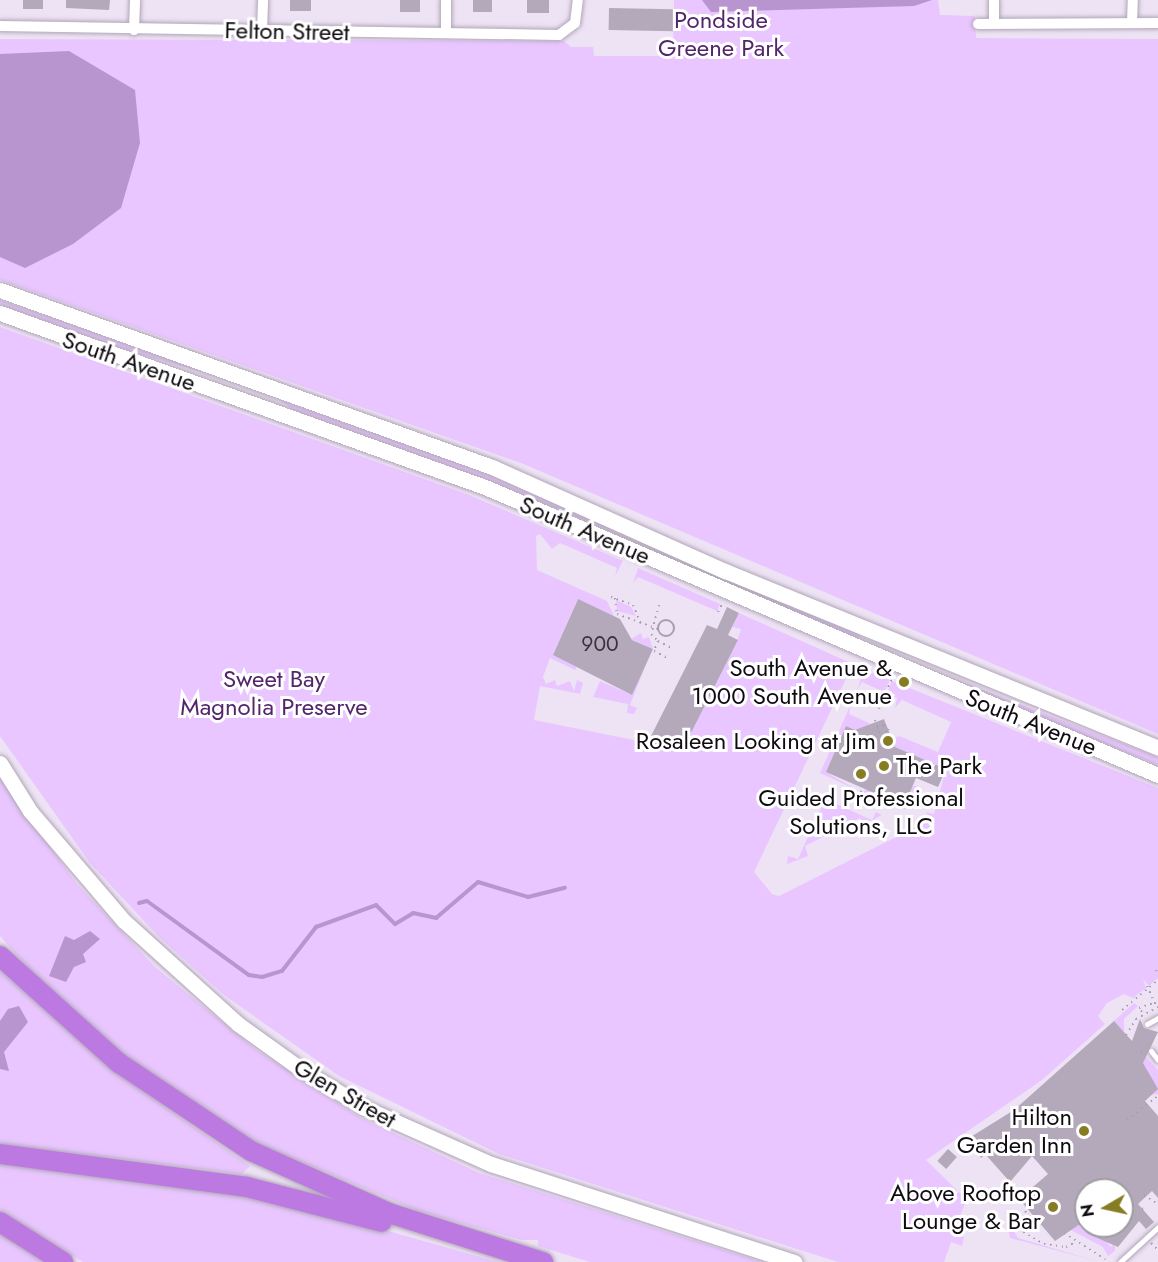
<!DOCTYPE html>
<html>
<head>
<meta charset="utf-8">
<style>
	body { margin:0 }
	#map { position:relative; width:1158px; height:1262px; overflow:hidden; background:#eee3f5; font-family:Jost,sans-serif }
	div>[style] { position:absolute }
	.green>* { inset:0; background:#e9c6ff }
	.water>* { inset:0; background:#b995cf }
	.stream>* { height:4px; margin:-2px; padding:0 2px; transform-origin:2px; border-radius:2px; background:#b995cf }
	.building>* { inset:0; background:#b4a9bb; transform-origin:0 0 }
	.path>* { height:2px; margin-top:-1px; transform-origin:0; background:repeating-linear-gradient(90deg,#a89fad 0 1.5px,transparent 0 6px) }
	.path>.ring { margin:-1px; padding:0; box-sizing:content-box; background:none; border:2px solid #a89fad; border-radius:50% }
	.roads { filter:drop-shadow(0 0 2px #b0a6b7) drop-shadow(0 0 2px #b0a6b7) }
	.lane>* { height:5px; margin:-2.5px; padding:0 2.5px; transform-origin:2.5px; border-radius:2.5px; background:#fff }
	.street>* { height:10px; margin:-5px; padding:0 5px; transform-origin:5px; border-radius:5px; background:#fff }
	.secondary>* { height:15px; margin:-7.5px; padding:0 7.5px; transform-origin:7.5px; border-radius:7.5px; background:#fff }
	.highway>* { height:20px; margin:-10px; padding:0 10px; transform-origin:10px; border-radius:10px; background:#bb79e1 }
	.dots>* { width:16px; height:16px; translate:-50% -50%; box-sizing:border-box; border:3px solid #fff; border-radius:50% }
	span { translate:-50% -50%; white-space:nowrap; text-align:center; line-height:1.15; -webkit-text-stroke:6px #fff; paint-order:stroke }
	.number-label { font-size:21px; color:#38323c }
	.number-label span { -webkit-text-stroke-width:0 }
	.park-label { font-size:24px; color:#53256a }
	.street-label { font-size:24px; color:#0f0b11 }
	.poi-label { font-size:24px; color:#0f0b11 }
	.right { translate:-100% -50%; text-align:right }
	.left { translate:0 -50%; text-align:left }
	.north { position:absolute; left:1074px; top:1178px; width:60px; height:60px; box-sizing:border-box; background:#fff; border:2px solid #9f9da0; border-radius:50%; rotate:261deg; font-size:16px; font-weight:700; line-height:24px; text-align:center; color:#0f0b11 }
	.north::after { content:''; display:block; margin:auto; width:21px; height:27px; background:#867c21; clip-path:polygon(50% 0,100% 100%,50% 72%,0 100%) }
</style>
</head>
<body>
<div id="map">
	<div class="green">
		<div style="clip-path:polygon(674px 0,938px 0,940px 15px,975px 16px,976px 38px,1158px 39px,1158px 734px,521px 463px,0 280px,0 39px,564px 41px,571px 47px,593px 47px,594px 56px,673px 56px)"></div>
		<div style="clip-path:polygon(0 300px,200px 369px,199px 371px,124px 350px,0 305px)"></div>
		<div style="clip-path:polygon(0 327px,469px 495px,623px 561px,615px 576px,617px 568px,560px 543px,552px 549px,540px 534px,536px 536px,537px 570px,607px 601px,614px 616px,577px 600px,553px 655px,577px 666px,575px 670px,550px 658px,543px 677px,546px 684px,555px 680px,557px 686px,570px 681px,574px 691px,577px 680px,583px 683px,580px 694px,540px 686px,534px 720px,674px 748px,692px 731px,736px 644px,741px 629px,732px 627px,739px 613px,853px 664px,754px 872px,772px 894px,779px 896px,910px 830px,929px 819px,926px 812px,934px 814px,946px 769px,895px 747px,892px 739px,899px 736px,938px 752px,951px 722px,902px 700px,895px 708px,897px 698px,887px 693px,892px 681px,1158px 788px,1158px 978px,1149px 986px,1143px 979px,1146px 988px,1133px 998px,1124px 994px,1107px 1003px,1098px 1016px,1105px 1024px,1042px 1080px,926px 1160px,967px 1200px,955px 1226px,960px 1229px,958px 1237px,964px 1237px,962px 1246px,951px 1242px,944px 1262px,838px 1262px,499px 1154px,339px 1076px,224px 995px,159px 937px,90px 863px,0 736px)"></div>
		<div style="clip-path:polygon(281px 400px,517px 482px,632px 538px,291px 409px)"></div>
		<div style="clip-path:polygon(638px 568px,720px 604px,717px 611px,638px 577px,633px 583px)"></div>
		<div style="clip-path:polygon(731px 582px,849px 629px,860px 636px,858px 642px)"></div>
		<div style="clip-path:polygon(616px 600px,631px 607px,636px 616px,617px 611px)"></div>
		<div style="clip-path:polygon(641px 633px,643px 639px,649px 637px,653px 649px,631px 639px)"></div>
		<div style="clip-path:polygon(651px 652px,630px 705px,637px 708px,634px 714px,627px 713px,628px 704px,593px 697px,600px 681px,632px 695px)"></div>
		<div style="clip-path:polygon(925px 668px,1158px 757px,1158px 765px,967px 689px)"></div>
		<div style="clip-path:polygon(864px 669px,890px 680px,884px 692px,862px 682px,857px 690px)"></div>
		<div style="clip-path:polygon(851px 704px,849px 714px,869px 723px,875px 738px,846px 726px,826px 772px,857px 790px,820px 773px)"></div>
		<div style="clip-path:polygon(0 778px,77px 884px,155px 967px,255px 1049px,361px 1118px,479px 1173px,762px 1262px,590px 1262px,538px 1246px,538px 1240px,521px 1240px,419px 1211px,245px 1138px,153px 1080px,60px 1004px,0 936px)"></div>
		<div style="clip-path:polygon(917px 786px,905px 810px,864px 793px,865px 789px)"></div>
		<div style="clip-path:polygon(825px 799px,872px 820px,876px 812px,882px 815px,865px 824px,860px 818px,805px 846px,808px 856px,787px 864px,788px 856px,798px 859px)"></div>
		<div style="clip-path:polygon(0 971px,122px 1077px,250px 1166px,242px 1174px,0 1144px)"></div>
		<div style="clip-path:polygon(1134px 1003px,1138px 1006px,1124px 1019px,1124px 1033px,1114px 1021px)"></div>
		<div style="clip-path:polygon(1144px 1055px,1158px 1070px,1158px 1094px,1151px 1095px,1146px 1067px,1140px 1064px)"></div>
		<div style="clip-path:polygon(0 1160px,271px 1198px,498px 1262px,83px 1262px,0 1211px)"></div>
		<div style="clip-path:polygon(1025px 1213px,1010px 1225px,1018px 1238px,1100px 1262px,1010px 1238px,1007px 1223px)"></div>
		<div style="clip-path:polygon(1083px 1221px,1088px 1234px,1101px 1236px,1111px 1247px,1115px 1243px,1115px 1251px,1108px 1256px,1103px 1247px,1069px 1229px)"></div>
		<div style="clip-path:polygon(0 1231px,48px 1262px,0 1262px)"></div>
	</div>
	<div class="water">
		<div style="clip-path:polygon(702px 0,932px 0,914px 6px,711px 12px)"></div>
		<div style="clip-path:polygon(69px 51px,135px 90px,140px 143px,121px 208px,73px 244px,25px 268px,0 257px,0 54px)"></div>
		<div style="clip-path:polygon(90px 931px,100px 939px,83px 954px,86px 962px,74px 967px,66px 982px,49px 976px,65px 936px,74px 940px)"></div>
		<div style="clip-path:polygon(19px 1006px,28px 1022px,4px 1052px,9px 1071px,0 1069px,0 1021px,8px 1009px)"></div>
	</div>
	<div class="stream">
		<div style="left:139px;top:903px;width:8px;rotate:-14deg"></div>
		<div style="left:147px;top:901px;width:126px;rotate:36deg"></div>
		<div style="left:249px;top:975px;width:13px;rotate:9deg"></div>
		<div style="left:262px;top:977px;width:21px;rotate:-17deg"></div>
		<div style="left:282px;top:971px;width:56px;rotate:-52.3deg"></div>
		<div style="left:316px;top:927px;width:64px;rotate:-20.1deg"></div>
		<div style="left:376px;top:905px;width:27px;rotate:45deg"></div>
		<div style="left:395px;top:924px;width:21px;rotate:-31deg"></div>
		<div style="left:413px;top:913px;width:24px;rotate:12deg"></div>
		<div style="left:436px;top:918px;width:55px;rotate:-40.6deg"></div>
		<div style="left:478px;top:882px;width:52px;rotate:16.7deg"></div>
		<div style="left:528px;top:897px;width:38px;rotate:-14deg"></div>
	</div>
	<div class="building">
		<div style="left:23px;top:0;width:20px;height:9px"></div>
		<div style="clip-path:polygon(66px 0,110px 0,109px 10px,66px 8px)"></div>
		<div style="left:290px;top:0;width:21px;height:11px"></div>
		<div style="left:400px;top:0;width:20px;height:12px"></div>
		<div style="left:473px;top:0;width:19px;height:12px"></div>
		<div style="left:527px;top:0;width:22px;height:13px"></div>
		<div style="left:609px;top:8px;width:65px;height:22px;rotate:1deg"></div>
		<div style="clip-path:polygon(578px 599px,620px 619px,632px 640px,653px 649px,632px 695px,553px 655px)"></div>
		<div style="clip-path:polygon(727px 607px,739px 613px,728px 635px,738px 640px,692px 731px,674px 748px,648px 742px,707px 625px,717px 629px)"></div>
		<div style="clip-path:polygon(884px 719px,895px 747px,946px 769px,938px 787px,916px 778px,904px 806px,826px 772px,846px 726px,855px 730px)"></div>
		<div style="clip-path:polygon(evenodd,1140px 1019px,1144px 1028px,1158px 1032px,1143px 1063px,1158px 1089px,1145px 1101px,1158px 1116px,1158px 1198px,1152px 1191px,1138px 1204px,1154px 1222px,1146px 1229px,1139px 1221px,1118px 1247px,1088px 1234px,1080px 1224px,1055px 1241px,1019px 1199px,1048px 1174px,1032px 1156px,1010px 1182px,985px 1154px,981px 1158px,969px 1138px,1014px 1110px,1114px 1021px,1132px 1041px,1140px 1019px,1086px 1190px,1122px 1190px,1122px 1226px,1086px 1226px,1086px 1190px)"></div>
		<div style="left:948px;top:1149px;width:12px;height:16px;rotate:42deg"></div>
	</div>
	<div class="path">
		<div style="left:611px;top:597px;width:23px;rotate:20deg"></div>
		<div style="left:633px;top:605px;width:21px;rotate:67deg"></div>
		<div style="left:615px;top:598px;width:16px;rotate:83deg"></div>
		<div style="left:617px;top:614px;width:44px;rotate:20.1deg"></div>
		<div style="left:659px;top:605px;width:30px;rotate:105deg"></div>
		<div style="left:651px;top:634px;width:10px;rotate:45deg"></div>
		<div style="left:658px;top:641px;width:11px;rotate:112deg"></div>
		<div style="left:654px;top:651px;width:16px;rotate:27deg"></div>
		<div style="left:718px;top:612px;width:9px;rotate:-63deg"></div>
		<div class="ring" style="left:658px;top:620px;width:14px;height:14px"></div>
		<div style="left:658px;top:641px;width:16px;rotate:27deg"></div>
		<div style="left:879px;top:709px;width:33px;rotate:-67deg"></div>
		<div style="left:875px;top:720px;width:23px;rotate:70deg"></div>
		<div style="left:877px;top:728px;width:8px;rotate:-23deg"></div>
		<div style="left:884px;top:725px;width:12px;rotate:70deg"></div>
		<div style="left:888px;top:736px;width:12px;rotate:-85deg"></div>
		<div style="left:861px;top:792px;width:4px;rotate:-76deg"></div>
		<div style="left:1156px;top:970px;width:4px;rotate:56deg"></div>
		<div style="left:1147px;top:986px;width:23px;rotate:65deg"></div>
		<div style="left:1122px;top:1010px;width:47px;rotate:-39.8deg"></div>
		<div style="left:1142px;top:1012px;width:5px;rotate:-127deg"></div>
		<div style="left:1139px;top:1008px;width:18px;rotate:-19deg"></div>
		<div style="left:1126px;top:1035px;width:19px;rotate:-58deg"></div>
		<div style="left:1136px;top:1019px;width:25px;rotate:-29deg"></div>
		<div style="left:1141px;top:1052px;width:1px"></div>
		<div style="left:1127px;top:1120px;width:39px;rotate:-38deg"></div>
		<div style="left:1144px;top:1195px;width:17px;rotate:33deg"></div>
		<div style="left:1142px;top:1209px;width:2px;rotate:-27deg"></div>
		<div style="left:1025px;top:1211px;width:16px;rotate:47deg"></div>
		<div style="left:1128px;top:1224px;width:9px;rotate:-49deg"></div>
		<div style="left:1018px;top:1229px;width:30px;rotate:30deg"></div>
		<div style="left:1044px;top:1244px;width:22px;rotate:8deg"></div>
		<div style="left:1066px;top:1247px;width:9px;rotate:-27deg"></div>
		<div style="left:1021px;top:1230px;width:18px;rotate:-63deg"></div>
		<div style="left:1064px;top:1233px;width:49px;rotate:32.4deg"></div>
		<div style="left:1151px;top:1243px;width:10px;rotate:45deg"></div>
	</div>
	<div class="roads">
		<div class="lane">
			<div style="left:1147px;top:1024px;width:13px;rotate:-29deg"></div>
			<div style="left:1151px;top:1051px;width:11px;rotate:52deg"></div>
			<div style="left:1120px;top:1262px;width:52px;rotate:-42.6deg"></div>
		</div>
		<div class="street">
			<div style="left:994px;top:21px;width:21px;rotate:-90deg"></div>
			<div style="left:1132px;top:23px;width:23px;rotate:-88deg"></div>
			<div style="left:978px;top:24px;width:180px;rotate:-0.3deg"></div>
			<div style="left:0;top:26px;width:559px;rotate:0.92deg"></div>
			<div style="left:559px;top:35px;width:20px;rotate:-37deg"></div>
			<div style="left:575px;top:23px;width:23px;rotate:-83deg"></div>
			<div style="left:134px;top:30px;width:30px;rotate:-88deg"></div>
			<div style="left:262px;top:31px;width:31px;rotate:-88deg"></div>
			<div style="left:446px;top:33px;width:33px;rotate:-90deg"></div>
		</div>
		<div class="secondary">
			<div style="left:0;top:290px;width:523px;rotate:19.79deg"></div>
			<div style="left:492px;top:467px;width:255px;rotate:24.1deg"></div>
			<div style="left:725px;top:571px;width:468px;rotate:22.2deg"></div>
			<div style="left:0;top:313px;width:515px;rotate:19.74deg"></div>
			<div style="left:485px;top:487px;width:732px;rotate:23.17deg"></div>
			<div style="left:0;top:763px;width:57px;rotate:58deg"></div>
			<div style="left:30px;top:811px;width:145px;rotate:49.5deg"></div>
			<div style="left:124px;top:921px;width:154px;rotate:42.1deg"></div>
			<div style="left:238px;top:1024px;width:79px;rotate:35.7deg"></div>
			<div style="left:302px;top:1070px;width:74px;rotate:31.1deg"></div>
			<div style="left:365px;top:1108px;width:138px;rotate:24deg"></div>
			<div style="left:491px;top:1164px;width:319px;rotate:17.9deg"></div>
		</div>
		<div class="highway">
			<div style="left:0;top:956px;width:160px;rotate:42deg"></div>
			<div style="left:119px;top:1063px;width:159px;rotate:33.7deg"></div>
			<div style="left:251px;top:1151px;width:151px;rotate:24.2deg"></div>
			<div style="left:389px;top:1213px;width:162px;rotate:17.7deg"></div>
			<div style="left:0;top:1154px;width:249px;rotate:7.6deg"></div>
			<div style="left:247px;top:1187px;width:139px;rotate:14.5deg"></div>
			<div style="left:0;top:1222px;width:75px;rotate:32.4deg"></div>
		</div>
	</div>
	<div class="dots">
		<div style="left:904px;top:682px;background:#867c21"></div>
		<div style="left:888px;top:741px;background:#867c21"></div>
		<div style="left:884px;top:766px;background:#867c21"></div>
		<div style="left:861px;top:774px;background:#867c21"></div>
		<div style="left:1084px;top:1131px;background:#867c21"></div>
		<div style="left:1053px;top:1207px;background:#867c21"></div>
	</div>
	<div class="number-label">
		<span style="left:600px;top:644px">900</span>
	</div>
	<div class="park-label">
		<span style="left:721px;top:34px">Pondside<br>Greene Park</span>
		<span style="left:274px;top:693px">Sweet Bay<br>Magnolia Preserve</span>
	</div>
	<div class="street-label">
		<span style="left:287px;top:31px;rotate:1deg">Felton Street</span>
		<span style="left:129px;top:361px;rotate:19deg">South Avenue</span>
		<span style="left:585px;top:530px;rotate:23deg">South Avenue</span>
		<span style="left:1031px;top:722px;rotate:22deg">South Avenue</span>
		<span style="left:345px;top:1093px;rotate:30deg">Glen Street</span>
	</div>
	<div class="poi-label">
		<span class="right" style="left:892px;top:682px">South Avenue &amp;<br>1000 South Avenue</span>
		<span class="right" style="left:876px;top:741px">Rosaleen Looking at Jim</span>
		<span class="left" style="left:896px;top:766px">The Park</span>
		<span style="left:861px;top:812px">Guided Professional<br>Solutions, LLC</span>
		<span class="right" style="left:1072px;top:1131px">Hilton<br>Garden Inn</span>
		<span class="right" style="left:1041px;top:1207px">Above Rooftop<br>Lounge &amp; Bar</span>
	</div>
	<div class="north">N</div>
</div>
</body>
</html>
